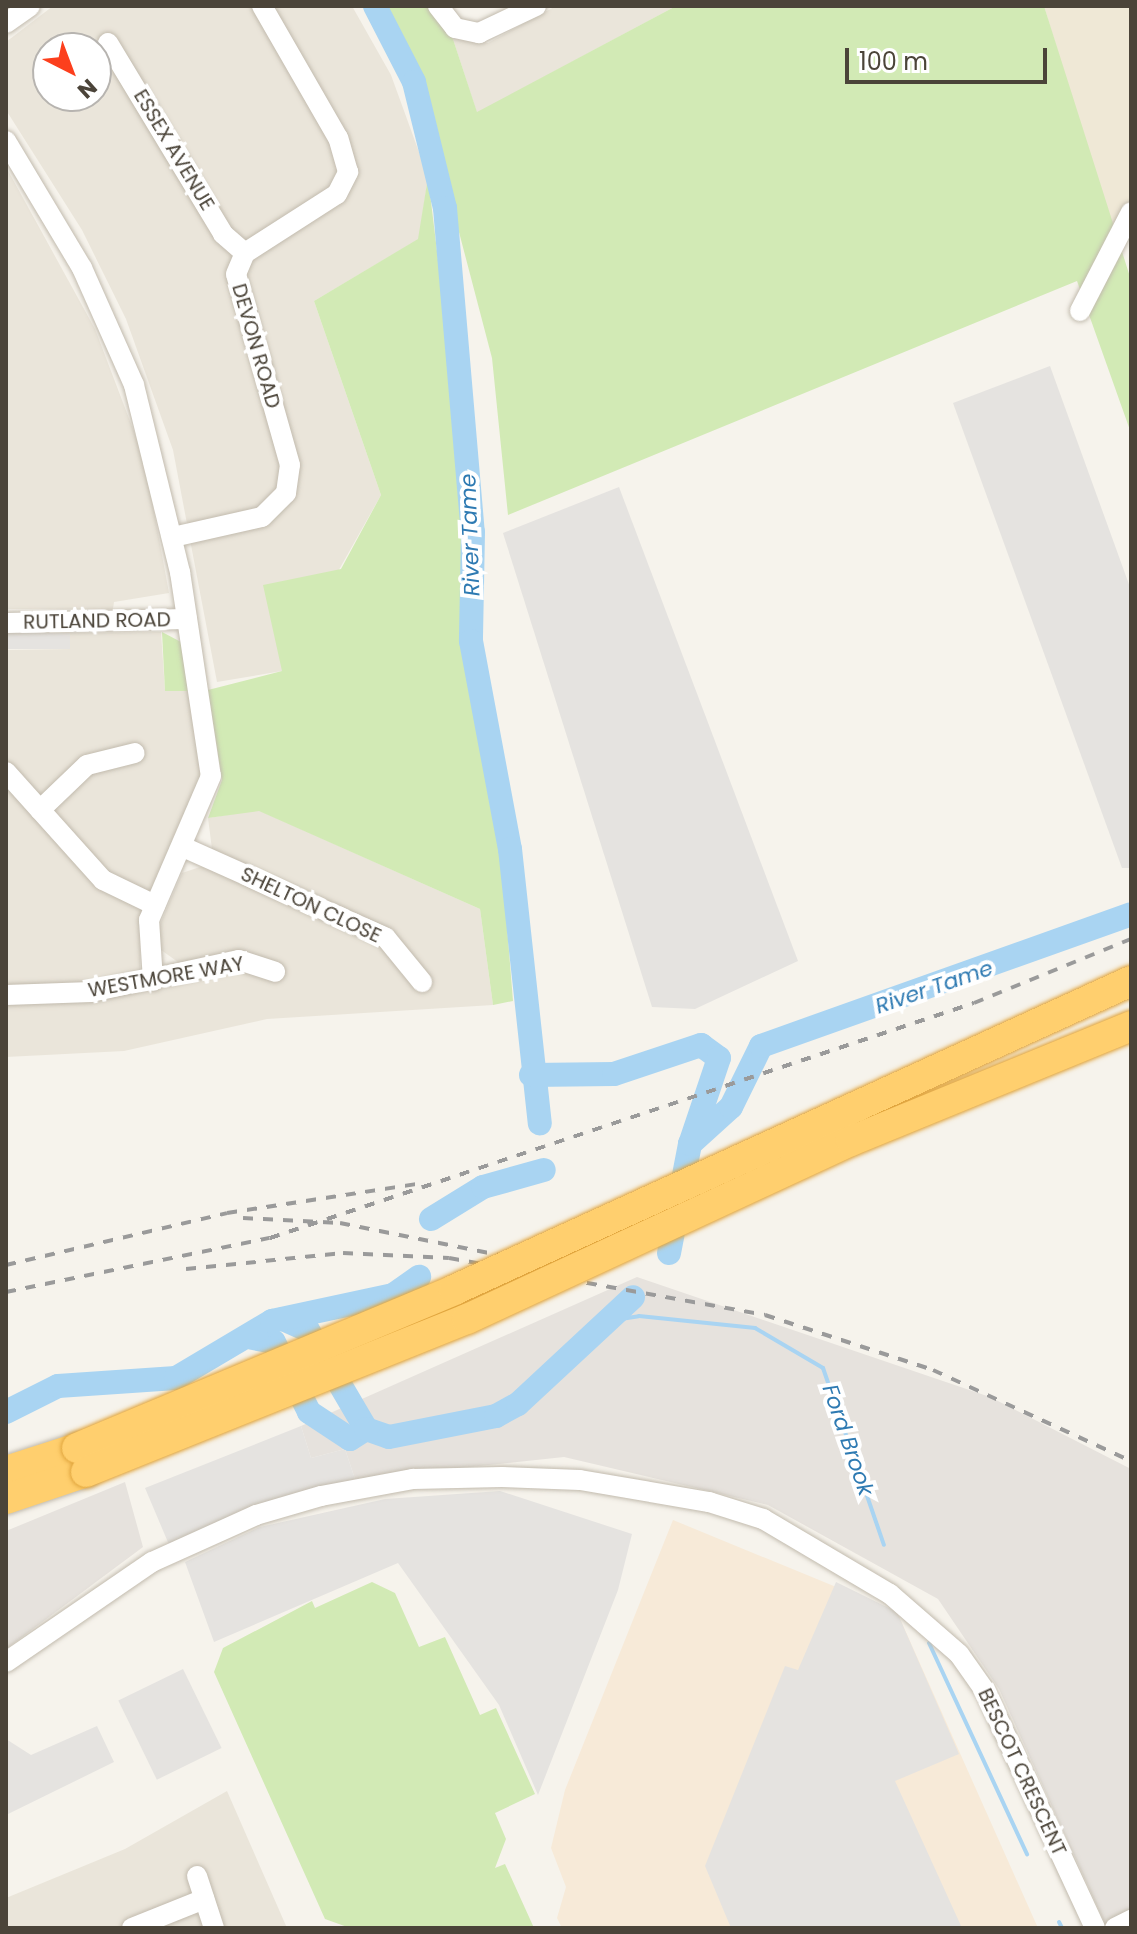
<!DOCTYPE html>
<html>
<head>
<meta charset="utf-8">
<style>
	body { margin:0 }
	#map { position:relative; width:1137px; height:1934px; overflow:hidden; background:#f6f3ec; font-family:Poppins,sans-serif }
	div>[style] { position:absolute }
	.residential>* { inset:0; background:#eae5da }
	.commercial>* { inset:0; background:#f7ead8 }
	.industrial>* { inset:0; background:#e6e2dd }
	.education>* { inset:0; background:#efe8d6 }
	.green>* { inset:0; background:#d2eab5 }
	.parking>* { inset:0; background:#e5e3e0; transform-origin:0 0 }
	.stream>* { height:4px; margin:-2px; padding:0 2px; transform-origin:2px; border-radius:2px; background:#a9d4f2 }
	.river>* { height:24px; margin:-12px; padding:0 12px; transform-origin:12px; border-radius:12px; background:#a9d4f2 }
	.roads { filter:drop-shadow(0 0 2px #c2bbae) drop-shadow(0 0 2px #c2bbae) }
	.minor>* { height:20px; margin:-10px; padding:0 10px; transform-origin:10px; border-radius:10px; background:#fff }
	.highway>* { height:30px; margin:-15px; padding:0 15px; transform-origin:15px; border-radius:15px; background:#ffcf6e }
	.rail>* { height:4px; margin-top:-2px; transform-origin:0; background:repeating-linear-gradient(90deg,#9a9a9a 0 10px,transparent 0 20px) }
	.bridges { filter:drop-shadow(0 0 2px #e0a43c) drop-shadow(0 0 2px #e0a43c) }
	.highway-bridge>* { height:30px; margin:-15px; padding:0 15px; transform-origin:15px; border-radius:15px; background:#ffcf6e }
	span { translate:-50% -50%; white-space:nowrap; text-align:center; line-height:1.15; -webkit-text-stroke:8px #fff; paint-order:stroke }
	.street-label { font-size:20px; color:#4b4439 }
	.water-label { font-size:22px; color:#2e7ab2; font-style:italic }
	.frame { position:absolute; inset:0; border:8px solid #4b4439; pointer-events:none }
	.north { position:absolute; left:32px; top:32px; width:80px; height:80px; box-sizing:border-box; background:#fff; border:2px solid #b7b4b0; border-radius:50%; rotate:138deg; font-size:22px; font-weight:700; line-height:32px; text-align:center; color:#4b4439 }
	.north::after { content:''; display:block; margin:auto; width:28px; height:36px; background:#fc3f1d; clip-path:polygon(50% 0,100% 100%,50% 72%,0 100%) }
	.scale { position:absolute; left:845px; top:48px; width:202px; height:36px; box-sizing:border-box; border:4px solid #4b4439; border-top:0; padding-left:10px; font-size:24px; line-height:28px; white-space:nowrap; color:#4b4439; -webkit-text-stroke:6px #fff; paint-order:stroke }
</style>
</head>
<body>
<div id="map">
	<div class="residential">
		<div style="clip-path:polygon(evenodd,53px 6px,352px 6px,391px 75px,428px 177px,419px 239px,314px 301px,381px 495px,282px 671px,217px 682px,173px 450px,126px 319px,82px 230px,6px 110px,6px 42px,53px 6px,48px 48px,96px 48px,96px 96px,48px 96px,48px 48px)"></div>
		<div style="clip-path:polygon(556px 6px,676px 6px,477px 113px,451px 33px,488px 43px)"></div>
		<div style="clip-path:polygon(6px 167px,95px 329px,144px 458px,169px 593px,114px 602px,113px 609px,6px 609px)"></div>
		<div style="clip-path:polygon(161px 632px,165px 691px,188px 691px,203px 777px,140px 922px,140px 993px,182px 980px,178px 962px,161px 950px,158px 929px,182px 873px,203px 866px,212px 849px,208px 818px,258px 810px,480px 909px,493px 1005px,267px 1019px,124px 1051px,6px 1057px,6px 650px,70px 649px,70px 633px)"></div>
		<div style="clip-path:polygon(227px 1791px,287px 1928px,6px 1928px,6px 1898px,125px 1849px)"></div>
	</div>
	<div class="commercial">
		<div style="clip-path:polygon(673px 1520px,897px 1612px,1038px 1928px,562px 1928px,557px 1918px,566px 1887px,551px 1848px,565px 1790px)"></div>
	</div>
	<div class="industrial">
		<div style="clip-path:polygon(637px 1277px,990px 1397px,1131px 1469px,1131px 1928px,1107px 1928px,999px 1689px,938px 1599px,768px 1505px,564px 1457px,355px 1479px,345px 1449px,311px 1458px,301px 1426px)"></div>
		<div style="clip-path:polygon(125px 1482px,143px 1547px,6px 1649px,6px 1531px)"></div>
	</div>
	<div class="education">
		<div style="clip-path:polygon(1044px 6px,1131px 6px,1131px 201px,1114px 236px)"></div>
	</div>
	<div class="green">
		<div style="clip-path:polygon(382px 6px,431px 6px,451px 33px,477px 112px,676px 6px,1044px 6px,1131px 280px,1131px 433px,1077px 281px,508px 515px,492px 358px,427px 110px)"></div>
		<div style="clip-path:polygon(428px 177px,459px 432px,466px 658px,500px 840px,513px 1001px,493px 1005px,480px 909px,259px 811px,208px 818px,222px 780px,208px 690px,282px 671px,263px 585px,341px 569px,381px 495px,314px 301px,418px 239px)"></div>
		<div style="clip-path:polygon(162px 632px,181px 642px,188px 691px,165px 691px)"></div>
		<div style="clip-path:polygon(372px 1582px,395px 1593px,419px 1647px,445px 1637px,480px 1715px,496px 1708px,535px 1794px,495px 1813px,506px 1839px,495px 1868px,505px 1864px,534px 1928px,350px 1928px,325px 1919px,214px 1672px,223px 1648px,312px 1601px,315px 1608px)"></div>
	</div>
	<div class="parking">
		<div style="clip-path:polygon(1050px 366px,1131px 590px,1131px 868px,1122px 868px,953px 403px)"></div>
		<div style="clip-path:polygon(619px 487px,798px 961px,695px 1009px,652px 1007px,503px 533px)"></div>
		<div style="left:70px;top:633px;width:16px;height:64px;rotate:90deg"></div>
		<div style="clip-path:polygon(301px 1426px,311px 1458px,345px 1449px,355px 1479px,170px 1547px,145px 1488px)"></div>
		<div style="clip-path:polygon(500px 1491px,632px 1534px,618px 1590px,538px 1795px,499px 1705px,398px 1563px,214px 1642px,185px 1562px,260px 1527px,385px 1499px)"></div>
		<div style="clip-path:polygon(836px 1582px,897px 1612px,959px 1754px,895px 1781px,962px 1928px,731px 1928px,705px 1866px,785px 1666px,798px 1670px)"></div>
		<div style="left:183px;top:1669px;width:88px;height:72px;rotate:64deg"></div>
		<div style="clip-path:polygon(97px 1726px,114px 1762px,6px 1815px,6px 1739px,31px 1755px)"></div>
	</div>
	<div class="stream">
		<div style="left:608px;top:1321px;width:31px;rotate:-9deg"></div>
		<div style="left:639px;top:1316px;width:117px;rotate:5.9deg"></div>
		<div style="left:755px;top:1328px;width:79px;rotate:30.5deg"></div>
		<div style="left:823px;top:1368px;width:187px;rotate:71deg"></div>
		<div style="left:929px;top:1643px;width:233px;rotate:65.1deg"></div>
		<div style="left:1059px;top:1922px;width:7px;rotate:63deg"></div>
	</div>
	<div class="river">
		<div style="left:375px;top:6px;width:85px;rotate:62.8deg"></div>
		<div style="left:414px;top:82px;width:130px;rotate:76.2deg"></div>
		<div style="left:445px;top:208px;width:325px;rotate:85.1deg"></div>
		<div style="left:473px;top:532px;width:109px;rotate:91.1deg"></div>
		<div style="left:471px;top:641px;width:212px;rotate:79.4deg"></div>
		<div style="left:510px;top:849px;width:276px;rotate:83.8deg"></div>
		<div style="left:531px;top:1075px;width:83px;rotate:-0.7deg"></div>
		<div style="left:614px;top:1074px;width:92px;rotate:-18.4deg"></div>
		<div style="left:701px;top:1045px;width:22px;rotate:36deg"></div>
		<div style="left:719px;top:1058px;width:91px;rotate:108.6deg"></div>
		<div style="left:690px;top:1144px;width:111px;rotate:100.9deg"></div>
		<div style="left:690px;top:1144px;width:55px;rotate:-42.1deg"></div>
		<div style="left:731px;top:1107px;width:68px;rotate:-63.8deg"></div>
		<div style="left:761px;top:1046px;width:393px;rotate:-19.6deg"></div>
		<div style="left:431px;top:1219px;width:61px;rotate:-31.6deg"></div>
		<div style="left:483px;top:1187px;width:63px;rotate:-15.6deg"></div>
		<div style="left:283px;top:1319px;width:27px;rotate:24deg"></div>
		<div style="left:308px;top:1330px;width:115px;rotate:59.6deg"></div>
		<div style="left:253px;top:1338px;width:21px;rotate:11deg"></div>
		<div style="left:274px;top:1342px;width:78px;rotate:63.4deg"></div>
		<div style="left:309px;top:1412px;width:49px;rotate:33.4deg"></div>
		<div style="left:350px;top:1439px;width:19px;rotate:-32deg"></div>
		<div style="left:366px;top:1429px;width:24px;rotate:19deg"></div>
		<div style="left:389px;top:1437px;width:109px;rotate:-11.1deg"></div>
		<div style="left:496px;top:1416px;width:25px;rotate:-29deg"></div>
		<div style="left:518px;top:1404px;width:157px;rotate:-42.9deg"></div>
		<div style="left:6px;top:1412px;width:58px;rotate:-26.6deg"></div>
		<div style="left:58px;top:1386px;width:118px;rotate:-3.9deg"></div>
		<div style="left:176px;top:1378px;width:112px;rotate:-30.7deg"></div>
		<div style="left:272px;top:1321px;width:124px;rotate:-12.1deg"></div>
		<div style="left:393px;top:1295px;width:32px;rotate:-35deg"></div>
	</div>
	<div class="roads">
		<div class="minor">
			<div style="left:438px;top:6px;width:28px;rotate:52deg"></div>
			<div style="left:455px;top:28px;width:25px;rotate:12deg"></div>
			<div style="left:479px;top:33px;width:63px;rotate:-25.3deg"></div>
			<div style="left:6px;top:23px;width:29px;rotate:-35deg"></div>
			<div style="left:108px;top:43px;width:223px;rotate:58.9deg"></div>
			<div style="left:223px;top:234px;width:29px;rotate:41deg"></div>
			<div style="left:6px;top:141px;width:148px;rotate:59.1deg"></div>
			<div style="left:82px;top:268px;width:128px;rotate:66deg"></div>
			<div style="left:134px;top:385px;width:193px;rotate:76.2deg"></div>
			<div style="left:180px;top:572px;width:206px;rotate:81.4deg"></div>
			<div style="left:211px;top:776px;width:157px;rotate:113.3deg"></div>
			<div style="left:149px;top:920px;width:61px;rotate:86.2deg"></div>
			<div style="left:1080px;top:311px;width:111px;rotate:-62.7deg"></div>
			<div style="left:173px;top:537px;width:91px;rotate:-12.7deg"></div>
			<div style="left:262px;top:517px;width:34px;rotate:-45deg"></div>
			<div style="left:286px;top:493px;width:28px;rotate:-82deg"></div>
			<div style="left:290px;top:465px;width:198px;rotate:-105.8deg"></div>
			<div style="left:236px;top:274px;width:23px;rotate:-67deg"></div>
			<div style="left:245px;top:253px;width:109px;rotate:-32.7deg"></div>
			<div style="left:337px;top:194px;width:25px;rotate:-63deg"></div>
			<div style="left:348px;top:172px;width:35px;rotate:-106deg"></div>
			<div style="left:338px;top:138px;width:152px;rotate:-119.9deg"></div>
			<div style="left:6px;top:623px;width:181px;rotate:-1.3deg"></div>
			<div style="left:6px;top:772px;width:145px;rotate:48.1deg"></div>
			<div style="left:103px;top:880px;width:58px;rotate:25.7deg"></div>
			<div style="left:40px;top:810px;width:65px;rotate:-43.8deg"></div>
			<div style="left:87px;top:765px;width:49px;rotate:-14deg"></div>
			<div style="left:183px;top:847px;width:222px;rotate:24.1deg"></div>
			<div style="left:386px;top:938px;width:57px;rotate:50.7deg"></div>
			<div style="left:6px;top:995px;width:85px;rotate:-2deg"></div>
			<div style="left:91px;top:992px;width:151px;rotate:-12.2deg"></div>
			<div style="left:239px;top:960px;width:38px;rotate:18deg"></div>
			<div style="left:6px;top:1662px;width:177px;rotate:-34.4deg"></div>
			<div style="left:152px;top:1562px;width:114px;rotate:-24.3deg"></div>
			<div style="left:256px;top:1515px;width:68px;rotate:-16.3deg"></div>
			<div style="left:321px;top:1496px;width:94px;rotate:-10.5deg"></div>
			<div style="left:413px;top:1479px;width:89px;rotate:-1.3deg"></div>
			<div style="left:502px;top:1477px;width:78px;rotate:2.2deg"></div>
			<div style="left:580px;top:1480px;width:131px;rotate:9.7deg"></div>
			<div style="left:709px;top:1502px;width:57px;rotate:17.5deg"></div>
			<div style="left:763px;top:1519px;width:147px;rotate:30.6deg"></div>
			<div style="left:890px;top:1594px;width:91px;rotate:41deg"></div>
			<div style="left:959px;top:1654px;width:45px;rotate:54.9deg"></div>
			<div style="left:985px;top:1691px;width:261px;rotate:65.1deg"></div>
			<div style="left:197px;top:1876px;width:55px;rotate:71.9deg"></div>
			<div style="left:132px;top:1928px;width:78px;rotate:-21.9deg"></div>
			<div style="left:1115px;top:1928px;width:18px;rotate:-27deg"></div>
		</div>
		<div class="highway">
			<div style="left:6px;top:1471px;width:75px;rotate:-17.9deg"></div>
			<div style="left:6px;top:1499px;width:84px;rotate:-18.6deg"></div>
		</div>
	</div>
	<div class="rail">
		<div style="left:243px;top:1218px;width:97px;rotate:3deg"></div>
		<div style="left:340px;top:1223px;width:162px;rotate:11.4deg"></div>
		<div style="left:6px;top:1265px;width:227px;rotate:-13.2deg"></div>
		<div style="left:227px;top:1213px;width:191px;rotate:-8.7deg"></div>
		<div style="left:186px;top:1269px;width:158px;rotate:-5.8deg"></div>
		<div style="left:343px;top:1253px;width:106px;rotate:2.7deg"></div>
		<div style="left:449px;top:1258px;width:321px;rotate:10.2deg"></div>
		<div style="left:765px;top:1315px;width:177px;rotate:18.1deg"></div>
		<div style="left:933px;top:1370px;width:218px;rotate:24.7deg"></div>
		<div style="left:6px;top:1292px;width:269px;rotate:-11.6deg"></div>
		<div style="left:270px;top:1238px;width:742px;rotate:-18.46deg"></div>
		<div style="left:974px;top:1003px;width:170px;rotate:-22.2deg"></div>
	</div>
	<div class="bridges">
		<div class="highway-bridge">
			<div style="left:77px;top:1448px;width:409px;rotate:-22.7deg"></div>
			<div style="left:454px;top:1290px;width:744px;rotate:-24.53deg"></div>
			<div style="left:86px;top:1472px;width:411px;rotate:-21.9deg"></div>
			<div style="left:467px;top:1319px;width:423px;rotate:-24.9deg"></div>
			<div style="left:851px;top:1141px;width:303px;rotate:-22.3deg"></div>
		</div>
	</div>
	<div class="street-label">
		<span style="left:174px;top:150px;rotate:59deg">ESSEX AVENUE</span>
		<span style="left:256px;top:346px;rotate:74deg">DEVON ROAD</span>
		<span style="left:97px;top:621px;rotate:-1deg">RUTLAND ROAD</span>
		<span style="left:311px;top:905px;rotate:25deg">SHELTON CLOSE</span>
		<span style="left:166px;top:977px;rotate:-10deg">WESTMORE WAY</span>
		<span style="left:1022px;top:1772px;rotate:65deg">BESCOT CRESCENT</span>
	</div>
	<div class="water-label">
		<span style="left:470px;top:535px;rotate:-92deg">River Tame</span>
		<span style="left:934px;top:987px;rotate:-19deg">River Tame</span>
		<span style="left:848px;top:1440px;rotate:71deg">Ford Brook</span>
	</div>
	<div class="frame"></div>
	<div class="north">N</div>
	<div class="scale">100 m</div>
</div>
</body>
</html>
